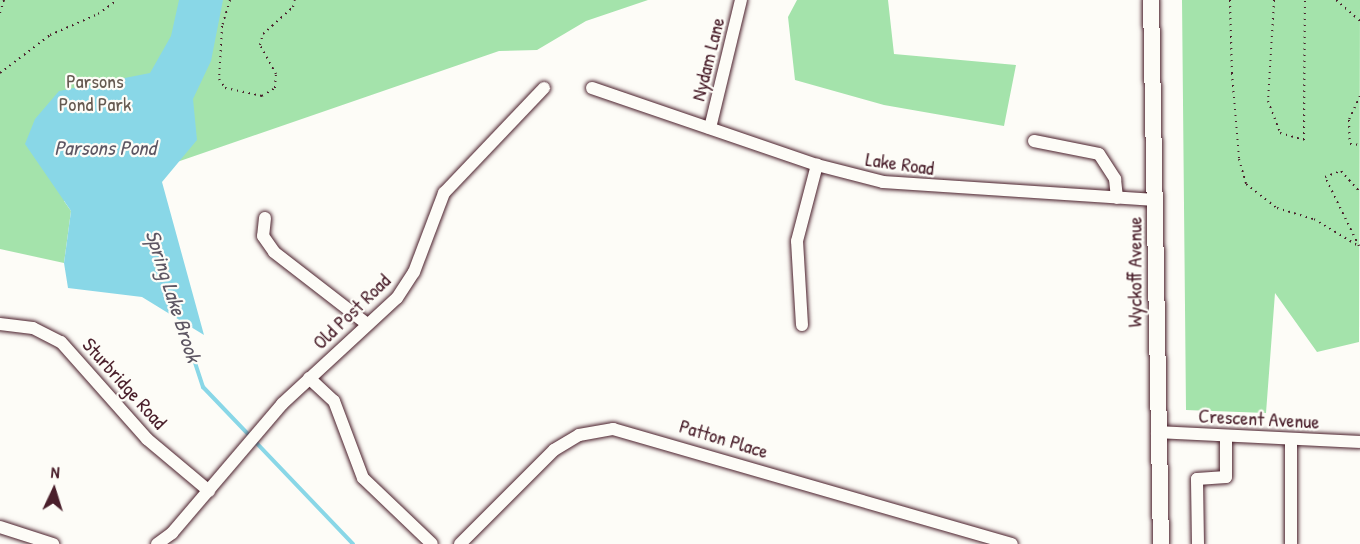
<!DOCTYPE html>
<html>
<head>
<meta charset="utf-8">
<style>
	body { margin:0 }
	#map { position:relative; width:1360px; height:544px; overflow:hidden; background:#fdfcf7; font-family:"Patrick Hand",sans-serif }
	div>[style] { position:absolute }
	.green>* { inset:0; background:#a4e3ab }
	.water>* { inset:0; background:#89d7e7 }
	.stream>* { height:4px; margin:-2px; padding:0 2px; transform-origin:2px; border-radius:2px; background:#89d7e7 }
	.path>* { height:2px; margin-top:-1px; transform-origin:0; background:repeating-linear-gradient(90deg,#4a1f2b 0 1.5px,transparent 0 6px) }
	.roads { filter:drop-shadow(0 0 2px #4a1f2b) drop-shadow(0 0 2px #4a1f2b) }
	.minor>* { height:12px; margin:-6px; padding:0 6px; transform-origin:6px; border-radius:6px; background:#fdfcf7 }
	.major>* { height:16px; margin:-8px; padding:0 8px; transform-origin:8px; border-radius:8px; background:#fdfcf7 }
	span { translate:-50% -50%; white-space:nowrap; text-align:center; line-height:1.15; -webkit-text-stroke:4.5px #fdfcf7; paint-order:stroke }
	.street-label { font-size:20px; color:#4a1f2b }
	.park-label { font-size:20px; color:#655a51 }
	.water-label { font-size:21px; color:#5d5663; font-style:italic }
	.north { position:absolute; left:24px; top:460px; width:60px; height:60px; -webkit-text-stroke:4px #fdfcf7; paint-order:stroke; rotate:4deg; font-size:16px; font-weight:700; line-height:24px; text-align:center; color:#4a1f2b }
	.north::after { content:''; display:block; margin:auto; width:21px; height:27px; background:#4a1f2b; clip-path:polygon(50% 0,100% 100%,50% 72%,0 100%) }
</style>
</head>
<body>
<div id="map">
	<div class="green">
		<div style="clip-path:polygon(0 0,648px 0,586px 21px,537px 50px,499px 51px,64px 201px,71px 211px,64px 263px,0 249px)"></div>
		<div style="clip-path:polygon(797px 0,888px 0,894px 54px,1016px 65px,1004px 126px,884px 105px,795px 80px,788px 17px)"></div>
		<div style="clip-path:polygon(1182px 0,1360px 0,1359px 342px,1317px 352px,1275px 293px,1266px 413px,1186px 410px)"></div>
	</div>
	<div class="water">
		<div style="clip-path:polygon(179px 0,223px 0,211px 61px,193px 99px,197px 140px,162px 182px,204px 335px,142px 297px,68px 288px,64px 263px,71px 211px,25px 144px,35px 119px,59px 91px,150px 73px,171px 36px)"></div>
	</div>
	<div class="stream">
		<div style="left:180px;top:317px;width:74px;rotate:71.8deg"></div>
		<div style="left:203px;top:387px;width:217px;rotate:46.3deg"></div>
	</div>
	<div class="path">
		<div style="left:230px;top:0;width:27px;rotate:107deg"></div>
		<div style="left:222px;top:26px;width:53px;rotate:93.2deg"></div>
		<div style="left:219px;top:79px;width:11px;rotate:56deg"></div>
		<div style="left:225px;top:88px;width:38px;rotate:12deg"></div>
		<div style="left:262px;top:96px;width:15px;rotate:-32deg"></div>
		<div style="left:275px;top:88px;width:14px;rotate:-86deg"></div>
		<div style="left:276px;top:74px;width:33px;rotate:-119deg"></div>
		<div style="left:260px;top:45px;width:11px;rotate:-75deg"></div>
		<div style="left:263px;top:34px;width:40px;rotate:-42deg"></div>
		<div style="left:293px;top:7px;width:7px;rotate:-74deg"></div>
		<div style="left:1230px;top:0;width:73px;rotate:88.4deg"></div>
		<div style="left:1232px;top:73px;width:86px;rotate:85.3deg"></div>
		<div style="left:1239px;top:159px;width:26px;rotate:74deg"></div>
		<div style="left:1246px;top:184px;width:39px;rotate:38deg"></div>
		<div style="left:1277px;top:208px;width:39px;rotate:17deg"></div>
		<div style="left:1314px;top:219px;width:54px;rotate:31.3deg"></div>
		<div style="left:1274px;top:0;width:101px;rotate:93.4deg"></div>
		<div style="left:1268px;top:101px;width:34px;rotate:69deg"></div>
		<div style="left:1280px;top:133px;width:25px;rotate:16deg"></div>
		<div style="left:1304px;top:140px;width:140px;rotate:-89.6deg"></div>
		<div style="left:1336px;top:0;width:32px;rotate:41deg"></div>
		<div style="left:0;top:13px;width:14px;rotate:-73deg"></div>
		<div style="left:0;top:73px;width:63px;rotate:-37.2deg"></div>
		<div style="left:50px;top:35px;width:52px;rotate:-23.6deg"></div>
		<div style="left:98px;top:14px;width:24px;rotate:-36deg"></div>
		<div style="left:1360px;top:96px;width:26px;rotate:115deg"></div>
		<div style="left:1349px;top:120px;width:24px;rotate:88deg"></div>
		<div style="left:1350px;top:144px;width:10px;rotate:6deg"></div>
		<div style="left:1359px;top:246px;width:77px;rotate:-116.2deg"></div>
		<div style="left:1325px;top:177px;width:17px;rotate:-21deg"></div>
		<div style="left:1341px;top:171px;width:28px;rotate:48deg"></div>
	</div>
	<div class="roads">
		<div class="minor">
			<div style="left:592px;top:88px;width:238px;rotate:18.9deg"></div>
			<div style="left:817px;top:165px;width:68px;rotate:14.4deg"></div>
			<div style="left:883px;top:182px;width:273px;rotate:3.8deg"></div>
			<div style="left:710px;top:128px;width:132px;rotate:-76.4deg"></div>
			<div style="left:1034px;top:141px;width:66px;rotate:11.3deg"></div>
			<div style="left:1099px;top:154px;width:30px;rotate:57deg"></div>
			<div style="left:1115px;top:179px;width:19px;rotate:84deg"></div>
			<div style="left:265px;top:218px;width:18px;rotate:96deg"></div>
			<div style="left:263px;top:236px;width:19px;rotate:55deg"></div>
			<div style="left:274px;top:252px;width:118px;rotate:37.7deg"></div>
			<div style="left:0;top:324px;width:33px;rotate:7deg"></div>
			<div style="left:33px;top:328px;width:31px;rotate:27deg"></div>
			<div style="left:61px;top:342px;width:130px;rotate:48.4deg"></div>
			<div style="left:147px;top:439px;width:81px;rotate:40deg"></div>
			<div style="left:802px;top:325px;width:84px;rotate:-93.4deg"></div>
			<div style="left:797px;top:241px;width:79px;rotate:-75.3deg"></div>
			<div style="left:309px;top:378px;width:34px;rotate:43deg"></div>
			<div style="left:334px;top:401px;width:82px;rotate:69.4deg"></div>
			<div style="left:363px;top:478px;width:95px;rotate:43.7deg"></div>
			<div style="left:1157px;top:432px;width:203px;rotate:2.8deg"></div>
			<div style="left:0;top:527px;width:56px;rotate:17.8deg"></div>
			<div style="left:157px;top:544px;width:19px;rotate:-36deg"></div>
			<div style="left:172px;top:533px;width:170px;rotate:-49.5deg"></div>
			<div style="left:282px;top:404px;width:156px;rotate:-42.7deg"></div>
			<div style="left:397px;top:298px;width:31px;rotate:-57deg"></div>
			<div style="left:414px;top:272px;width:85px;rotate:-69.2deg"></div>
			<div style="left:444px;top:193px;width:145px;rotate:-46.4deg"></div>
			<div style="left:460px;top:544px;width:133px;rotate:-45deg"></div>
			<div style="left:554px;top:450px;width:29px;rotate:-31deg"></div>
			<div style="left:579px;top:435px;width:35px;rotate:-10deg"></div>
			<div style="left:613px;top:429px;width:415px;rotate:16.1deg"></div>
			<div style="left:1198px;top:544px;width:65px;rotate:-90.9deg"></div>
			<div style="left:1197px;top:479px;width:29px;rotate:-4deg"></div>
			<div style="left:1226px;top:477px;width:41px;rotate:-90deg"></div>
			<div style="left:1291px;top:544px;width:105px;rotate:-90deg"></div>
		</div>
		<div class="major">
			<div style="left:1151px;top:0;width:544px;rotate:88.95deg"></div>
		</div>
	</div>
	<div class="street-label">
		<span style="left:707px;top:59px;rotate:-76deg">Nydam Lane</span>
		<span style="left:900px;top:163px;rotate:8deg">Lake Road</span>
		<span style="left:1134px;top:272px;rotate:-90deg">Wyckoff Avenue</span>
		<span style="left:351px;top:311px;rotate:-44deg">Old Post Road</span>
		<span style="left:125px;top:383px;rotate:48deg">Sturbridge Road</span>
		<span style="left:1259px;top:418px;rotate:3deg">Crescent Avenue</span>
		<span style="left:724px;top:438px;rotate:17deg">Patton Place</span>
	</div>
	<div class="park-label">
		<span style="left:95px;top:92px">Parsons<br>Pond Park</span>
	</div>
	<div class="water-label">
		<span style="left:105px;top:148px">Parsons Pond</span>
		<span style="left:173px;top:296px;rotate:72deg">Spring Lake Brook</span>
	</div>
	<div class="north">N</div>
</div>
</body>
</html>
